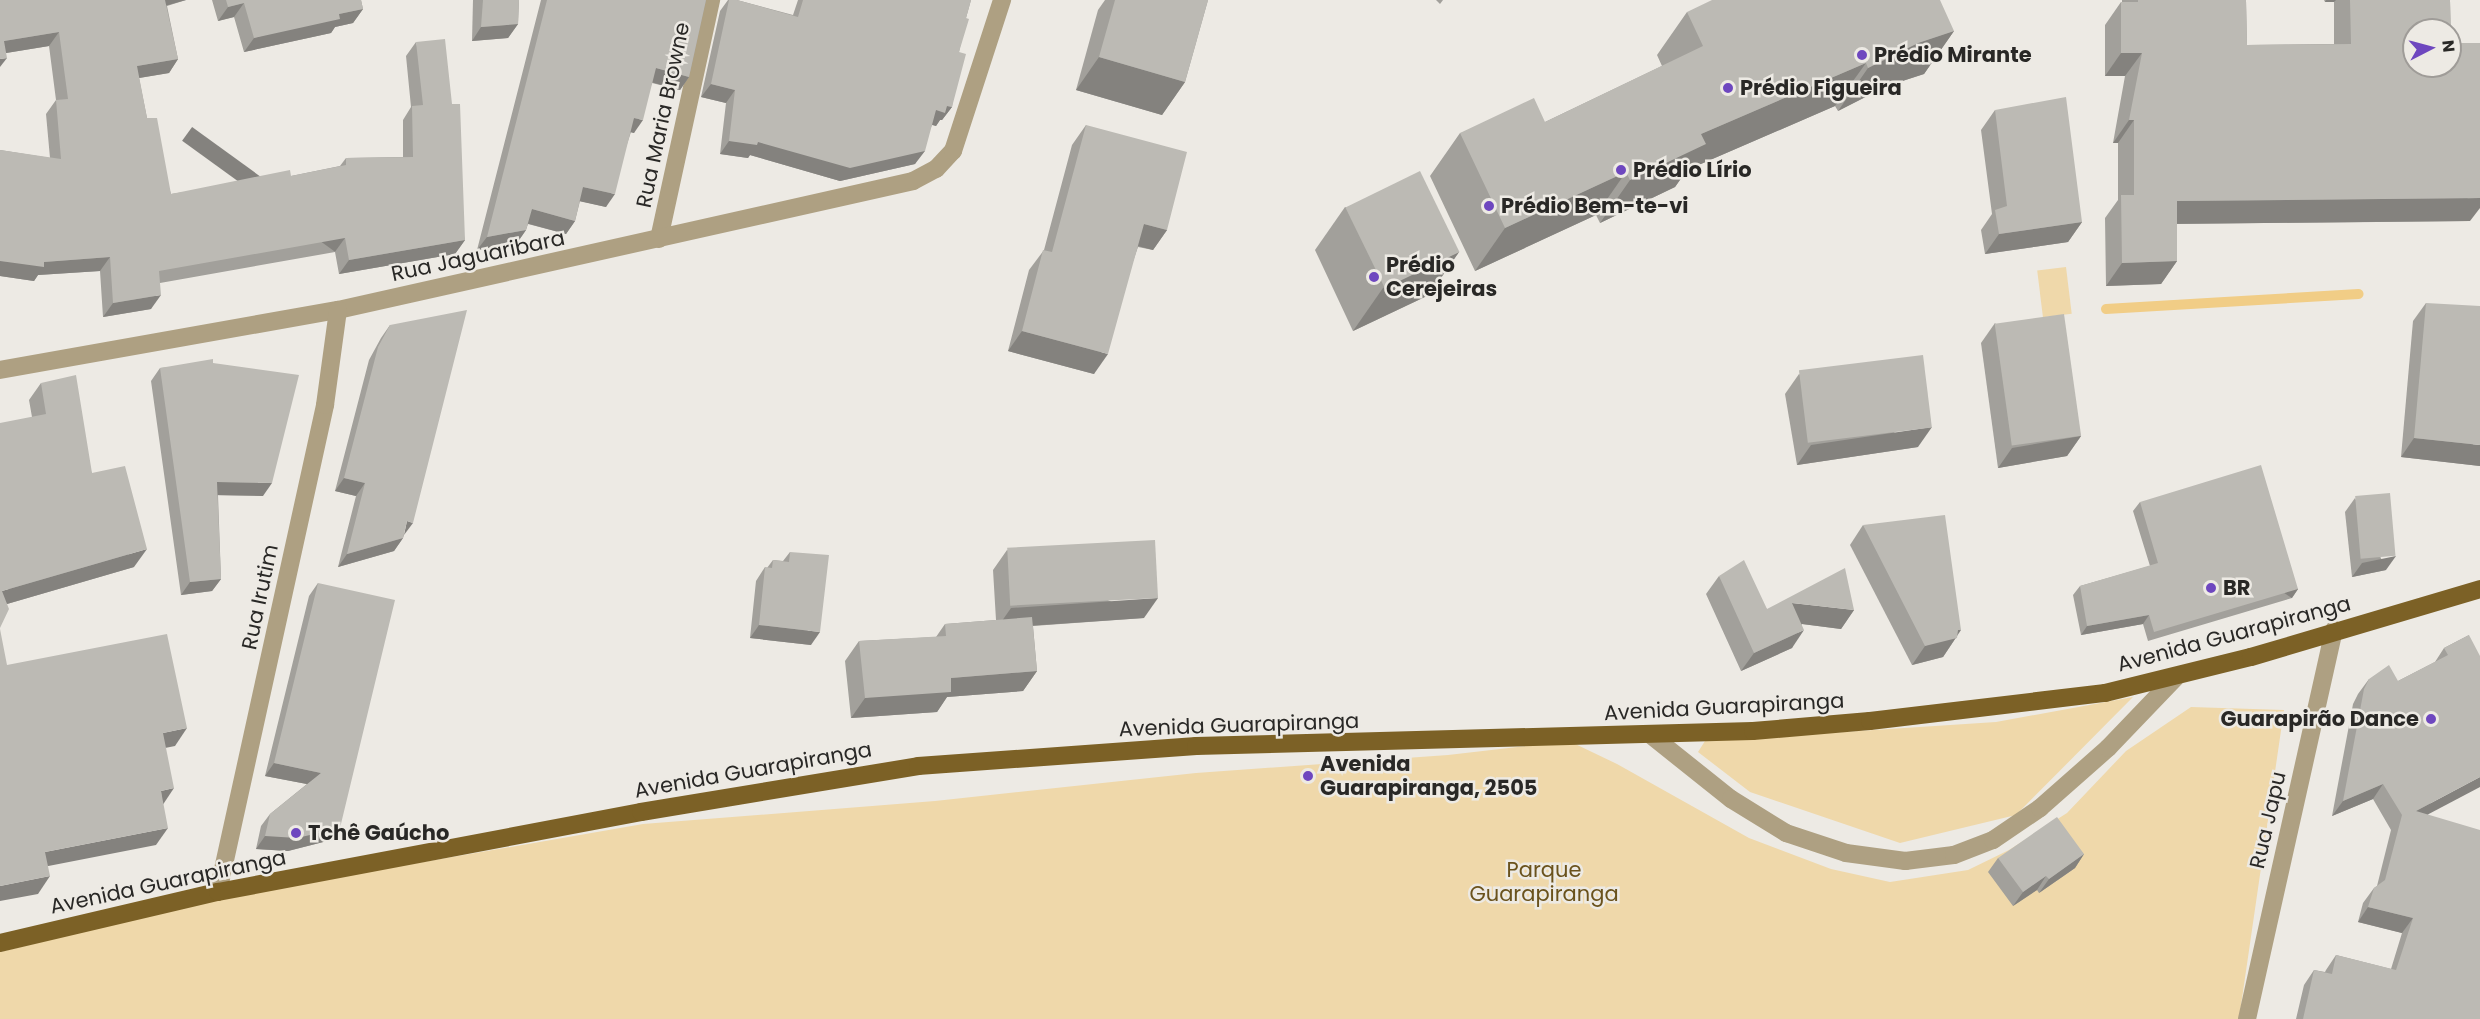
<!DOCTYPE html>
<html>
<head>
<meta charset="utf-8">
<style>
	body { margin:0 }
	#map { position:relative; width:2480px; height:1019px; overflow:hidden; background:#edeae4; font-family:Poppins,sans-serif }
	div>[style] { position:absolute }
	.green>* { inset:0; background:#efd8aa; transform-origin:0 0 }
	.stream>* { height:10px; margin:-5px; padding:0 5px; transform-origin:5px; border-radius:5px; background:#f1cd86 }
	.minor>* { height:18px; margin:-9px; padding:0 9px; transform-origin:9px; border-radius:9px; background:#aea082 }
	.major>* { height:18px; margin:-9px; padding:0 9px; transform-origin:9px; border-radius:9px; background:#7c6126 }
	.wall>* { inset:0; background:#a2a09b }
	.shaded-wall>* { inset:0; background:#84827e; transform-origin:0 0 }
	.building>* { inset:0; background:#bcbab4; transform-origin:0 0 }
	.dots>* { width:16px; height:16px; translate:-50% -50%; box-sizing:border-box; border:3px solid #edeae4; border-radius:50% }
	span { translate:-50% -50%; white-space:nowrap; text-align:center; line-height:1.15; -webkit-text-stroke:5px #edeae4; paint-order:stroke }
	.poi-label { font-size:21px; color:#292826; font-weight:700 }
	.left { translate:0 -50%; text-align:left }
	.right { translate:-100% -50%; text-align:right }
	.street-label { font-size:21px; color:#292826 }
	.park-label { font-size:21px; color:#6a521c }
	.north { position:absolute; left:2402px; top:18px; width:60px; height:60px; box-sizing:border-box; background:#edeae4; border:2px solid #9f9c98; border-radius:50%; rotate:84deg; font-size:16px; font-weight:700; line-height:24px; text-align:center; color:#292826 }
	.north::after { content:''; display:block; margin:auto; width:21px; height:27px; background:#6e47bf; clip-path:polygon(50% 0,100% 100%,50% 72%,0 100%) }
</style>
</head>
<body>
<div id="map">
	<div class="green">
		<div style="left:2066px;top:267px;width:47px;height:29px;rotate:83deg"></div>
		<div style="clip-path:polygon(2133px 697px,2016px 815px,1900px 843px,1750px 792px,1698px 752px,1705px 741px,1996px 722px)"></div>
		<div style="clip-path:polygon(2191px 707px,2284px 710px,2239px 1019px,0 1019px,0 952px,233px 895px,643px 824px,935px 801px,1196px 773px,1448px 755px,1569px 741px,1617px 764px,1749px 838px,1831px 869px,1890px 882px,1968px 870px,2009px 850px,2067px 813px,2126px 751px)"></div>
	</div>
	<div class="stream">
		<div style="left:2106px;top:309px;width:253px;rotate:-3.4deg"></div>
	</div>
	<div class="minor">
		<div style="left:659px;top:239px;width:245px;rotate:-77.7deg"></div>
		<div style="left:0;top:370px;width:343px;rotate:-10.1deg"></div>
		<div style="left:338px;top:310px;width:589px;rotate:-12.64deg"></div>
		<div style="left:913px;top:181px;width:26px;rotate:-28deg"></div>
		<div style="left:936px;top:169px;width:25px;rotate:-47deg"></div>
		<div style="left:953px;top:151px;width:159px;rotate:-72deg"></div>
		<div style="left:1652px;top:736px;width:101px;rotate:38.6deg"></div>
		<div style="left:1731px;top:799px;width:65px;rotate:31.7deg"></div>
		<div style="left:1786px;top:833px;width:63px;rotate:18.4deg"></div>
		<div style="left:1846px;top:853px;width:60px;rotate:7.7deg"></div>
		<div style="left:1905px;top:861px;width:49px;rotate:-7deg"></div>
		<div style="left:1954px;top:855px;width:42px;rotate:-21deg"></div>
		<div style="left:1993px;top:840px;width:57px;rotate:-34.2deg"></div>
		<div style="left:2040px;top:808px;width:91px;rotate:-41.4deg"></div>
		<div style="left:2108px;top:748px;width:98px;rotate:-46.2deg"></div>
		<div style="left:218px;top:892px;width:499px;rotate:-77.6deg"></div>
		<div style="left:325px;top:405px;width:96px;rotate:-82.2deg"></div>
		<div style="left:2247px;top:1019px;width:399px;rotate:-77.4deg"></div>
	</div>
	<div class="major">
		<div style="left:0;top:943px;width:224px;rotate:-13.2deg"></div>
		<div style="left:218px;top:892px;width:430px;rotate:-10.7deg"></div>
		<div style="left:641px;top:812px;width:281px;rotate:-9.4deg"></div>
		<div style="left:918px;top:766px;width:279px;rotate:-4.1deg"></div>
		<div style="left:1196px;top:746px;width:557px;rotate:-1.54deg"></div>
		<div style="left:1753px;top:731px;width:117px;rotate:-4.9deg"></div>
		<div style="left:1870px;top:721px;width:237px;rotate:-6.8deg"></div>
		<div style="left:2105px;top:693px;width:150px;rotate:-13.9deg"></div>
		<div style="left:2251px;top:657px;width:239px;rotate:-16.5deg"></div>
	</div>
	<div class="wall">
		<div style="clip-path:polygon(0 0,186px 0,167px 6px,178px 59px,169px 73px,139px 78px,147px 118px,171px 194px,291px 176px,340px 166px,346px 158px,403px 157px,403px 120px,411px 107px,406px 56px,416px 42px,465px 240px,455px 254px,339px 274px,335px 252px,160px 283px,151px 309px,103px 317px,100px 271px,38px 275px,34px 281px,0 276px,0 150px,50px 158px,46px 114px,56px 100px,49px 46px,6px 53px)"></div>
		<div style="clip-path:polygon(212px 0,361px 0,363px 9px,353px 23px,335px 27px,331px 33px,244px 52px,234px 17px,218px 21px)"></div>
		<div style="clip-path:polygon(473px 0,519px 0,518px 24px,508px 38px,472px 41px)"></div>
		<div style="clip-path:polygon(541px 0,706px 0,689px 77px,680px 90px,652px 83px,634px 133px,631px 132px,606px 207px,580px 201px,575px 221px,566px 234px,528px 224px,526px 230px,517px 243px,477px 250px)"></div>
		<div style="clip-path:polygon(728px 0,737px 0,793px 15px,798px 0,971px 0,966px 18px,959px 52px,952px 107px,942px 120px,940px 120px,936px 126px,932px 125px,915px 164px,840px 181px,750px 155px,748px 158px,720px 154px,726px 103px,701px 97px,720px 11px)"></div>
		<div style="clip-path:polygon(1105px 0,1208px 0,1185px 82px,1162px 115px,1076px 90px,1098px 10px)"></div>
		<div style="clip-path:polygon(1436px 0,1443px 0,1440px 4px)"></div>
		<div style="clip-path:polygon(2122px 0,2246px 0,2247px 45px,2334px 44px,2334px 2px,2325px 2px,2324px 0,2450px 0,2451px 43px,2470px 221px,2177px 224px,2177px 261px,2161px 284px,2106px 286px,2105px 218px,2118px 200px,2118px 143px,2113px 143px,2125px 76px,2105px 76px,2105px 25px,2121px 2px,2122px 2px)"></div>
		<div style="clip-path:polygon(1687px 12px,1954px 31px,1924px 74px,1887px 86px,1838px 111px,1835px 106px,1687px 170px,1675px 187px,1600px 223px,1596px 215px,1475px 271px,1430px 176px,1460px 133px,1545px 122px,1662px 66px,1657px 55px)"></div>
		<div style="clip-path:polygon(1995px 110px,2082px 222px,2068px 242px,1985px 254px,1981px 230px,1992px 214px,1981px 130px)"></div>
		<div style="clip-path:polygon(1086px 125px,1167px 230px,1153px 250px,1138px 247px,1094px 374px,1008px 351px,1029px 270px,1044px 250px,1072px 145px)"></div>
		<div style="clip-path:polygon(1345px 207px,1459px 252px,1429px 295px,1353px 331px,1315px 250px)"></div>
		<div style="clip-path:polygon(2426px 303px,2480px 466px,2401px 457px,2413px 321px)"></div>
		<div style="clip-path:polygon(1995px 323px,2081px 436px,2067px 456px,1998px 468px,1981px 343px)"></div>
		<div style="clip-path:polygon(390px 325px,404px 535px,403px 538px,394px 551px,338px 567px,356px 496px,335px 491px,369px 360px,381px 338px)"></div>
		<div style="clip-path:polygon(213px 363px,263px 496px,218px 495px,221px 579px,212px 591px,181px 595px,151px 381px,160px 368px)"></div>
		<div style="clip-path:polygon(1799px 374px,1918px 447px,1797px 465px,1785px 394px)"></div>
		<div style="clip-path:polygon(41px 383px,92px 473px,134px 567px,7px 604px,32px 417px,29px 400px)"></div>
		<div style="clip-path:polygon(2355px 498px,2386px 570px,2352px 577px,2345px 512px)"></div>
		<div style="clip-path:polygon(2140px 502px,2298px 589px,2292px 598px,2148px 641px,2143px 624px,2081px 635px,2073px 595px,2080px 586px,2150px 566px,2133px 511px)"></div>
		<div style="clip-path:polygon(1863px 525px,1957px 636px,1943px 657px,1912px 665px,1850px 545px)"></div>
		<div style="clip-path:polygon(1007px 550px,1144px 618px,1033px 626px,1037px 671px,1023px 691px,947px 697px,937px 712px,851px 718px,845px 661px,859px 641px,936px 637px,945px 624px,996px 620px,993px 570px)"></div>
		<div style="clip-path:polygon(790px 552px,811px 645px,750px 638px,756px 581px,765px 567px,767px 568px,773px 560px,783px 561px)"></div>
		<div style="clip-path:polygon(1719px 576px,1767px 609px,1854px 610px,1841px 629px,1802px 624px,1792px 648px,1741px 671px,1706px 594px)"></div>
		<div style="clip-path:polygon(318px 583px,331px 840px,288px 851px,256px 849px,261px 826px,270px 814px,307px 784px,265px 776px,309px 596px)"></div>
		<div style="clip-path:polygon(2469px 635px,2428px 814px,2480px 1019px,2296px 1019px,2304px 985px,2314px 970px,2325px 972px,2326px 970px,2336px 955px,2391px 969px,2402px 933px,2358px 922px,2363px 903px,2374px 888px,2377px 886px,2391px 830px,2373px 799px,2332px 816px,2353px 704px,2358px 694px,2369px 679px,2398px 681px,2435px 662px,2444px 648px)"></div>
		<div style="clip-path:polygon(2084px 854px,2075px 868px,2039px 893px,2037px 890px,2013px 906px,1988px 872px,1998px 858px)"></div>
	</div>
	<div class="shaded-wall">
		<div style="clip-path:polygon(161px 0,186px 0,154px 9px)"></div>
		<div style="clip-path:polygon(2326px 0,2336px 0,2334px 2px,2325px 2px)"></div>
		<div style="clip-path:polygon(244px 3px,234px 17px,218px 21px,228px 7px)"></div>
		<div style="clip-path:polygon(363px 9px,353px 23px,335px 27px,331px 33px,244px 52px,254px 38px,339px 14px)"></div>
		<div style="clip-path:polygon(518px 24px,508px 38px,472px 41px,481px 27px)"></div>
		<div style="clip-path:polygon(1954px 31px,1924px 74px,1887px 86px,1838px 111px,1868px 68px,1918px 43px)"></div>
		<div style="clip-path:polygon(59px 32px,49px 46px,0 54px,4px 41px)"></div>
		<div style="clip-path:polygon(2121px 53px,2142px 53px,2125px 76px,2105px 76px)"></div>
		<div style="clip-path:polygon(1099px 57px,1185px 82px,1162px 115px,1076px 90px)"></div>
		<div style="clip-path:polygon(7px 58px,0 67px,0 59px)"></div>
		<div style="clip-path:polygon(178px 59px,169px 73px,127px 80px,137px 66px)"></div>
		<div style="clip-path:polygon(1866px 63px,1835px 106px,1687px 170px,1675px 187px,1600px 223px,1630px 180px,1701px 134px)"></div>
		<div style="clip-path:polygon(656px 68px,689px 77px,680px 90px,647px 81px)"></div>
		<div style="clip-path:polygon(711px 84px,735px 90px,726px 103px,701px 97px)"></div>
		<div style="clip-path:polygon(947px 106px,952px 107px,942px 120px,940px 120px,936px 126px,927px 123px,936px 110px)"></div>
		<div style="clip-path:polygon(634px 118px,643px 120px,634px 133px,625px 131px)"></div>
		<div style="clip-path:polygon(2129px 120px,2134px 120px,2118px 143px,2113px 143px)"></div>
		<div style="clip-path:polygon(729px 141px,758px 142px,925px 151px,915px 164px,840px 181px,750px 155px,748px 158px,720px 154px)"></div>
		<div style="clip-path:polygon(1626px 172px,1596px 215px,1475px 271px,1505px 228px)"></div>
		<div style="clip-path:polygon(583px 187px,615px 194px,606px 207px,574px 200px)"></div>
		<div style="clip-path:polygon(2480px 198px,2480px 208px,2470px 221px,2161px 224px,2177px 201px)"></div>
		<div style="clip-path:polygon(532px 209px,575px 221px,566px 234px,522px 222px)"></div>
		<div style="clip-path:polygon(2082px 222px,2068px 242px,1985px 254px,1999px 234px)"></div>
		<div style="clip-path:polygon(1144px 224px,1167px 230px,1153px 250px,1130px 244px)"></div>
		<div style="clip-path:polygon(526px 230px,517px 243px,477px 250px,487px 237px)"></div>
		<div style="left:345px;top:238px;width:17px;height:189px;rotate:126deg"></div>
		<div style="clip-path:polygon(465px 240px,455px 254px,339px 274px,349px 260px)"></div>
		<div style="clip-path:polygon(1459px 252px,1429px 295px,1353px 331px,1383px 288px)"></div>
		<div style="clip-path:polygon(110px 257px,100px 271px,38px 275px,34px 281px,0 276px,0 261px,44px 262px)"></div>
		<div style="clip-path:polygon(2177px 261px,2161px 284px,2106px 286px,2122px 263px)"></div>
		<div style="clip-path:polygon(161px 295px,151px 309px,103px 317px,113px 303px)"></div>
		<div style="clip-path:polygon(1022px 331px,1108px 354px,1094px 374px,1008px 351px)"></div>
		<div style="clip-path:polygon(1932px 427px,1918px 447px,1797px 465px,1811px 445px)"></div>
		<div style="clip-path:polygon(2081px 436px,2067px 456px,1998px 468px,2012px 448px)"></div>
		<div style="clip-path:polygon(2414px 438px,2480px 445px,2480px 466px,2401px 457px)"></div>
		<div style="clip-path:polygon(344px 478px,365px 483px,356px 496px,335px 491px)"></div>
		<div style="clip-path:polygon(217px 482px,272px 483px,263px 496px,208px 495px)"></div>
		<div style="clip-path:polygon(407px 521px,413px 523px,404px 535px)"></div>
		<div style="clip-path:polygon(403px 538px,394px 551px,338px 567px,347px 554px)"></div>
		<div style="clip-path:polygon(147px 549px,134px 567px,0 606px,2px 591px)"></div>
		<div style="clip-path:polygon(2396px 556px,2386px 570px,2352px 577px,2362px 563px)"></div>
		<div style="clip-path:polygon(221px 579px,212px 591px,181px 595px,190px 582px)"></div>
		<div style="left:2298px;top:589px;width:11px;height:150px;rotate:124deg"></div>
		<div style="clip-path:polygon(1158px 598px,1144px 618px,997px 628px,1011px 608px)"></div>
		<div style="clip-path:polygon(1792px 603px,1854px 610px,1841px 629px,1779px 621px)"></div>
		<div style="clip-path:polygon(2149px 615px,2143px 624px,2081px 635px,2087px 626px)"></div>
		<div style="clip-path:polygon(759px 625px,820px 632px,811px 645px,750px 638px)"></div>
		<div style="clip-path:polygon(1804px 630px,1792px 648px,1741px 671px,1754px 653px)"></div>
		<div style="clip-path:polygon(1958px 630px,1961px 630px,1943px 657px,1912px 665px,1925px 646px)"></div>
		<div style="clip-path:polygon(1037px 671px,1023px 691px,947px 697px,937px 712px,851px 718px,865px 698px,951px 678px)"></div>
		<div style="clip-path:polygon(187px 728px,175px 746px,150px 751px,163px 733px)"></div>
		<div style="clip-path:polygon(274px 763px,321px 773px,312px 785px,265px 776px)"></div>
		<div style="clip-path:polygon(2480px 777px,2480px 787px,2406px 826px,2416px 811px)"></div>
		<div style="clip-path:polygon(2383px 784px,2373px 799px,2332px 816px,2343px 801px)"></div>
		<div style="clip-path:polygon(174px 788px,162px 806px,161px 791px)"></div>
		<div style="clip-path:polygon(168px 828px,156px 845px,33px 869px,45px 852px)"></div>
		<div style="clip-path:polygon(340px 828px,331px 840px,288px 851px,256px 849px,265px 836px)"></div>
		<div style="clip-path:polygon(2084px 854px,2075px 868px,2039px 893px,2049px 879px)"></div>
		<div style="clip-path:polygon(50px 876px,38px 894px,0 901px,0 886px)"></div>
		<div style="clip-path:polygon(2046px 876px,2037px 890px,2013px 906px,2023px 892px)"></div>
		<div style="clip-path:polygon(2368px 907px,2413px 918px,2402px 933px,2358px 922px)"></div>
	</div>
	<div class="building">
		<div style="clip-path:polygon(0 0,165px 0,178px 59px,137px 66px,147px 118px,157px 118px,171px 194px,290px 170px,291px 176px,346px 165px,346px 158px,413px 157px,412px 106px,423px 105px,416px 42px,445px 39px,452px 104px,460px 104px,465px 240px,349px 260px,345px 238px,159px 271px,161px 295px,113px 303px,110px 257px,44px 262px,44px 267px,0 261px,0 150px,61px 159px,56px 100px,68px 99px,59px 32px,4px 41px,7px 58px,0 59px)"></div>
		<div style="clip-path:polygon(226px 0,361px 0,363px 9px,339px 14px,340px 19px,254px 38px,244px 3px,228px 7px)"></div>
		<div style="clip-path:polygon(483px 0,519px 0,518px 24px,481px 27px)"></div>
		<div style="clip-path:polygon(547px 0,706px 0,689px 77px,656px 68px,643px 120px,634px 118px,615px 194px,583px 187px,575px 221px,532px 209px,526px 230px,487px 237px)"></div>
		<div style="clip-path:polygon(729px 0,737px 0,798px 17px,803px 0,971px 0,966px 18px,969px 19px,959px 52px,966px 54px,952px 107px,947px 106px,945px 113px,936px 110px,925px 151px,850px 168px,758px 142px,757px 145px,729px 141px,735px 90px,711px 84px)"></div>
		<div style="clip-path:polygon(1115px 0,1208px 0,1185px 82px,1099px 57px)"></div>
		<div style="clip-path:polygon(1712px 0,1940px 0,1954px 31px,1918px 43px,1868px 68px,1866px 63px,1701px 134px,1706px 144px,1630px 180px,1626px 172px,1505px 228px,1460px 133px,1534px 98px,1545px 122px,1703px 46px,1687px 12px)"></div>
		<div style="clip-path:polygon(evenodd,2138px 0,2246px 0,2247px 45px,2351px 44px,2350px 0,2450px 0,2451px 43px,2480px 43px,2480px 198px,2177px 201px,2177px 261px,2122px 263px,2121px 195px,2134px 195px,2134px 120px,2129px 120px,2142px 53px,2121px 53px,2121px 2px,2138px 2px,2138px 0,2414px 30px,2450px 30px,2450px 66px,2414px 66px,2414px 30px)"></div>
		<div style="clip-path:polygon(2066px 97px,2082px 222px,1999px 234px,1995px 210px,2007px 206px,1995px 110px)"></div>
		<div style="clip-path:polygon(1086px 125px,1187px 152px,1167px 230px,1144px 224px,1108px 354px,1022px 331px,1043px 250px,1052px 252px)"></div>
		<div style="left:1420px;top:171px;width:90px;height:83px;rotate:64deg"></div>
		<div style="clip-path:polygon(2426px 303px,2480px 306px,2480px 445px,2414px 438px)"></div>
		<div style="clip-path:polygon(467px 310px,413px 523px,407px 521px,403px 538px,347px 554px,365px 483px,344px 478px,378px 347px,390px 325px)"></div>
		<div style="left:2064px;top:314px;width:123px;height:70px;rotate:82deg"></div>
		<div style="left:1923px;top:355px;width:73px;height:125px;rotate:83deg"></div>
		<div style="clip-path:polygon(213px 359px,213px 363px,299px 375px,272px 483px,217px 482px,221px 579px,190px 582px,160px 368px)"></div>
		<div style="clip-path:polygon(76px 375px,92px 473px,125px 466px,147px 549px,2px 591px,9px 609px,0 628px,0 423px,46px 414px,41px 383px)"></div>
		<div style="clip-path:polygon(2261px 465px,2298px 589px,2154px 632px,2149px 615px,2087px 626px,2080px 586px,2158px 563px,2140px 502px)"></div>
		<div style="left:2390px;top:493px;width:63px;height:35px;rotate:85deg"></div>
		<div style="clip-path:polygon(1945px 515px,1961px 630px,1958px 630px,1957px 638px,1925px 646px,1863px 525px)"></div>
		<div style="left:1155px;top:540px;width:58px;height:148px;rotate:87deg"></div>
		<div style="clip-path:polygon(790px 552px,829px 555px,820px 632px,759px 625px,765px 567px,772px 568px,773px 560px,789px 562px)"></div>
		<div style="clip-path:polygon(1744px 560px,1767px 609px,1845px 568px,1854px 610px,1792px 603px,1804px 630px,1754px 653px,1719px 576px)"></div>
		<div style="clip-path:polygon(318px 583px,395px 600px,340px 828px,297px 838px,265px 836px,270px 814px,321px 773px,274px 763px)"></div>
		<div style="clip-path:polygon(1032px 617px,1037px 671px,951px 678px,951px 692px,865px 698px,859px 641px,946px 636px,945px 624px)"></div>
		<div style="clip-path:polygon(0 629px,7px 665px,167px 634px,187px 728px,163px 733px,174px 788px,161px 791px,168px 828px,45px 852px,50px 876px,0 886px)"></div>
		<div style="clip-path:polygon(2469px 635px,2480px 656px,2480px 777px,2416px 811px,2480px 830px,2480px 1019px,2303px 1019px,2314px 970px,2332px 974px,2336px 955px,2396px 970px,2413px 918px,2368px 907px,2374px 888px,2385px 880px,2402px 815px,2383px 784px,2343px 801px,2364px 689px,2369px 679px,2389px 665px,2398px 681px,2448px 655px,2444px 648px)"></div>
		<div style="clip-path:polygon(2057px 817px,2084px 854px,2049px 879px,2046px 876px,2023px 892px,1998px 858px)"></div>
	</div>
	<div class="dots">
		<div style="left:1862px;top:55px;background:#6e47bf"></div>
		<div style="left:1728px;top:88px;background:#6e47bf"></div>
		<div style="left:1621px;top:170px;background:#6e47bf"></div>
		<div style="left:1489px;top:206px;background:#6e47bf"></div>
		<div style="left:1374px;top:277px;background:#6e47bf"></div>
		<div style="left:2211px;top:588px;background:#6e47bf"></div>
		<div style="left:2431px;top:719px;background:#6e47bf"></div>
		<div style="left:1308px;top:776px;background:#6e47bf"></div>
		<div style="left:296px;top:833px;background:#6e47bf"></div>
	</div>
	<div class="poi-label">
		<span class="left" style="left:1874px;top:55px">Prédio Mirante</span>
		<span class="left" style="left:1740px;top:88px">Prédio Figueira</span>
		<span class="left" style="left:1633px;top:170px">Prédio Lírio</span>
		<span class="left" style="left:1501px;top:206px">Prédio Bem-te-vi</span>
		<span class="left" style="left:1386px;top:277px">Prédio<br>Cerejeiras</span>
		<span class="left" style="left:2223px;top:588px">BR</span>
		<span class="right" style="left:2419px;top:719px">Guarapirão Dance</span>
		<span class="left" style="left:1320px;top:776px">Avenida<br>Guarapiranga, 2505</span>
		<span class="left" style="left:308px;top:833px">Tchê Gaúcho</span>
	</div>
	<div class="street-label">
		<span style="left:663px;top:115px;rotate:-78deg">Rua Maria Browne</span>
		<span style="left:478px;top:256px;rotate:-12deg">Rua Jaguaribara</span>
		<span style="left:260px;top:597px;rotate:-78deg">Rua Irutim</span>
		<span style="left:2234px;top:634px;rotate:-15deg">Avenida Guarapiranga</span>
		<span style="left:1724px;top:707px;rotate:-3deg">Avenida Guarapiranga</span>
		<span style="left:1239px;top:725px;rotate:-2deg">Avenida Guarapiranga</span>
		<span style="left:753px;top:770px;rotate:-10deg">Avenida Guarapiranga</span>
		<span style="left:2268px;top:820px;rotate:-77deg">Rua Japu</span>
		<span style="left:168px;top:882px;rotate:-12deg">Avenida Guarapiranga</span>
	</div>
	<div class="park-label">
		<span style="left:1544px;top:882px">Parque<br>Guarapiranga</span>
	</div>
	<div class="north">N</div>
</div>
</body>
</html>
